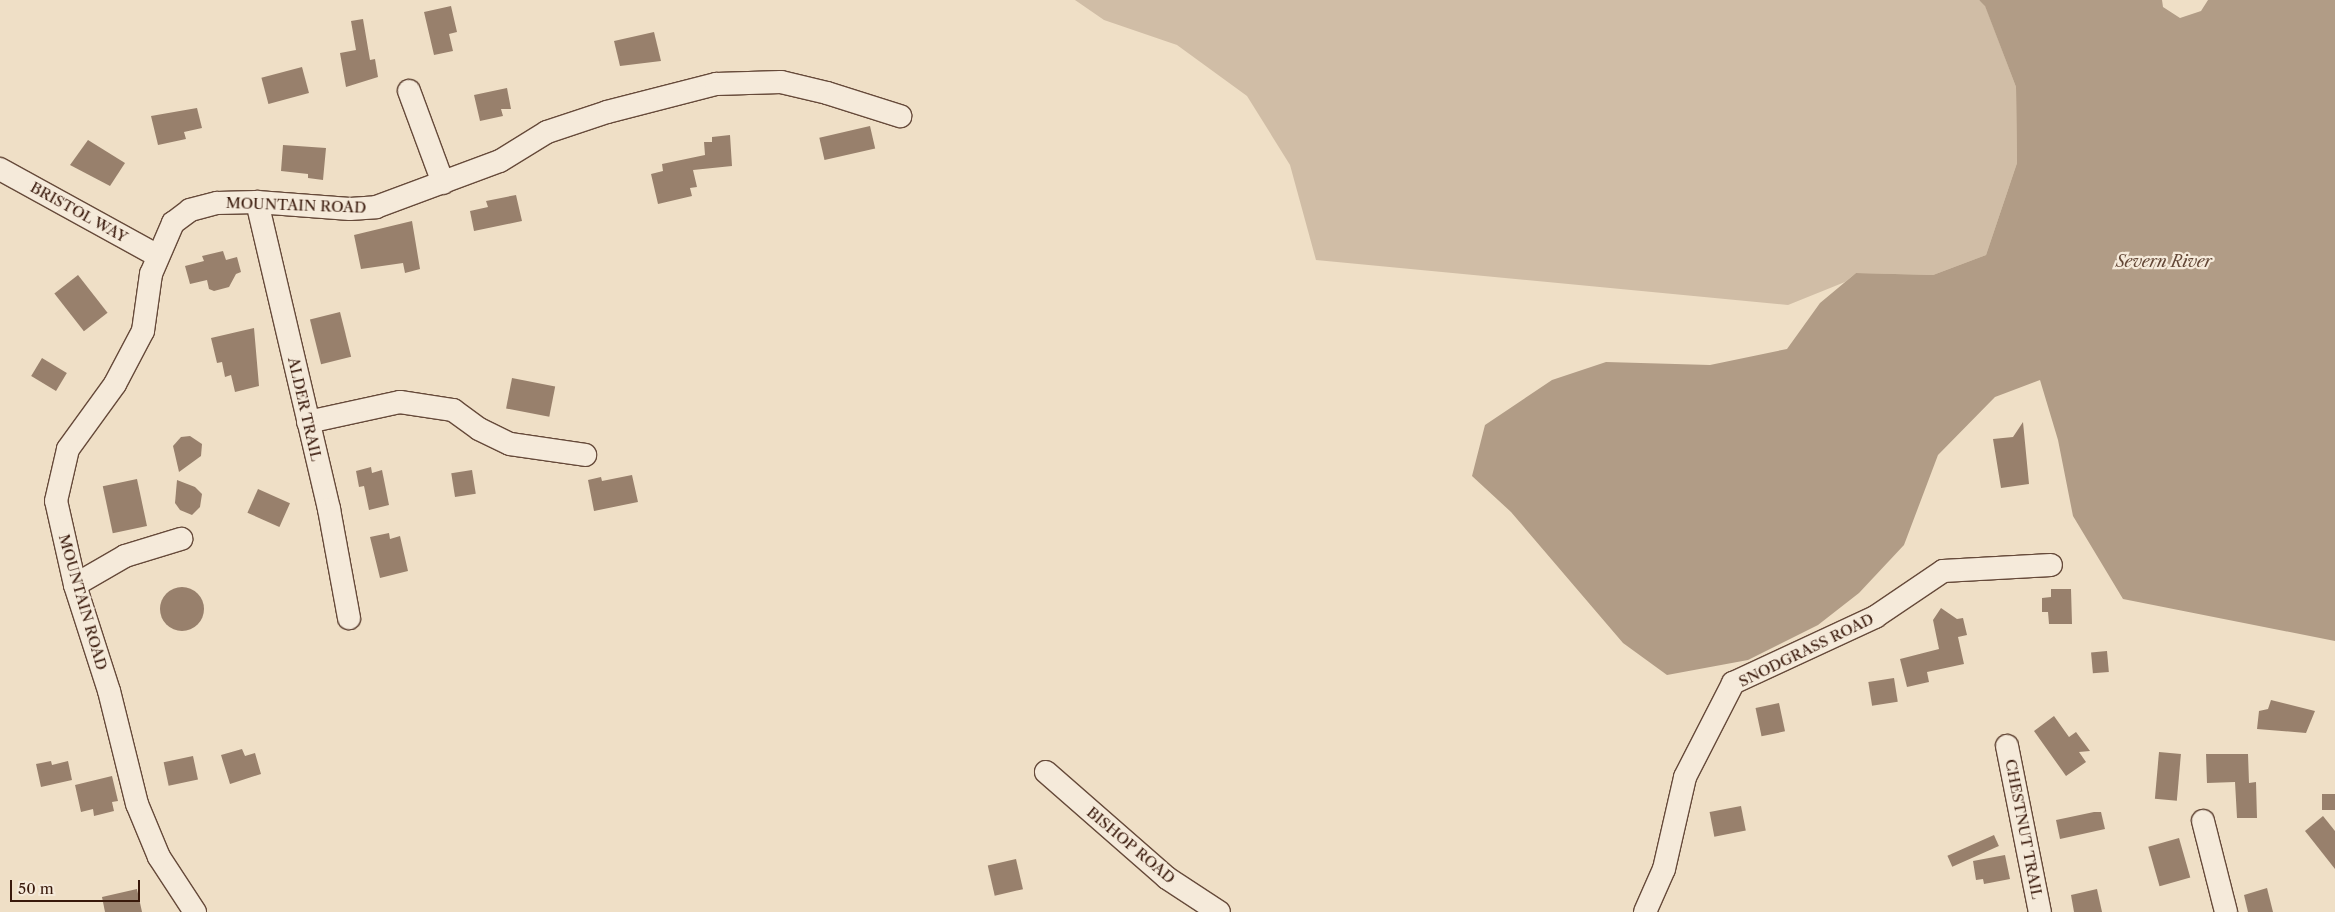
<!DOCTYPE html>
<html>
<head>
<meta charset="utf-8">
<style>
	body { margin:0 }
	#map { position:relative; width:2335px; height:912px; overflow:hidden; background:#efdfc6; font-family:"Libre Caslon Text",serif }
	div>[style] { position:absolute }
	.green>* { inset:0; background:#d0bda6 }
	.water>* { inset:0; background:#b19c86 }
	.building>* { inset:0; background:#98806c; transform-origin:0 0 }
	.round { border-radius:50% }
	.roads { filter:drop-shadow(1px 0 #664a3a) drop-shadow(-1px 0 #664a3a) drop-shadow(0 1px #664a3a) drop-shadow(0 -1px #664a3a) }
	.minor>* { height:22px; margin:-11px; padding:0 11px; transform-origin:11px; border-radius:11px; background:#f5eada }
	span { translate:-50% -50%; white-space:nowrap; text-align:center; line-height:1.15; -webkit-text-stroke:4.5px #f5eada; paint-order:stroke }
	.street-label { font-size:15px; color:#39190b }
	.water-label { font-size:16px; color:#634736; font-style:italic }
	.scale { position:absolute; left:10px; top:880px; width:130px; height:22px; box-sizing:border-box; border:2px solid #39190b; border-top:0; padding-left:6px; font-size:15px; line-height:18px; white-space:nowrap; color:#39190b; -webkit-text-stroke:4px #f5eada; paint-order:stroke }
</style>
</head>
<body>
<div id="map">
	<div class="green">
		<div style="clip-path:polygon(1075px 0,1979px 0,1985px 5px,2016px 87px,2017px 163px,1986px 255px,1933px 275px,1856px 273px,1845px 282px,1788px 305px,1316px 260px,1290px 165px,1247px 96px,1177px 45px,1104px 20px)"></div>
	</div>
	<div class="water">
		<div style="clip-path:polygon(1979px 0,2162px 0,2163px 7px,2180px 18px,2201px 11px,2208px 0,2335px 0,2335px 641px,2123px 599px,2073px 516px,2058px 440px,2040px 380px,1995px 397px,1938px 455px,1904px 545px,1859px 593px,1818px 625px,1748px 660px,1667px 675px,1623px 643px,1511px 512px,1472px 476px,1485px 425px,1552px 380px,1606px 362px,1710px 365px,1787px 349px,1820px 303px,1856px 273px,1933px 275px,1986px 255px,2017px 163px,2016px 87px,1985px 6px)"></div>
	</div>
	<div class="building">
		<div style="clip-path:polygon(451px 6px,457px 32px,449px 34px,453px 51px,434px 55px,424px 12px)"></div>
		<div style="clip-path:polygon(363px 19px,370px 60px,375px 59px,378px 77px,346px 87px,340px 53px,356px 50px,351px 21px)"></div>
		<div style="clip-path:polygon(654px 32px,661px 61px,620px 66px,614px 41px)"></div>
		<div style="left:302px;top:67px;width:27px;height:42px;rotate:75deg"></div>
		<div style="clip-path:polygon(507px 88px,511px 109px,501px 109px,503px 116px,480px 121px,474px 95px)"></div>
		<div style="clip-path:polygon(197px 108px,202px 128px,184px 132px,186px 139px,158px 145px,151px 116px)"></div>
		<div style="left:870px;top:126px;width:23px;height:52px;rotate:77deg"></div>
		<div style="clip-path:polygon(730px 135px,732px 166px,693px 170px,697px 187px,690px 188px,692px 196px,658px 204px,651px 174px,663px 171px,662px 164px,705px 155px,704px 142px,712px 142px,712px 137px)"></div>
		<div style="clip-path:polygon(88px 140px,125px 163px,110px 186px,70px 165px)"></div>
		<div style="clip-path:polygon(283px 145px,326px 148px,323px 180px,308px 178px,308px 174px,281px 171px)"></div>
		<div style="clip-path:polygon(516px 195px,522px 221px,474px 231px,470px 211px,488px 207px,486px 201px)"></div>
		<div style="clip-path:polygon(412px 221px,420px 269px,405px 273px,403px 263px,361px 269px,354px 235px)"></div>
		<div style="clip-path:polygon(223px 251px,226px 260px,237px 257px,241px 272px,236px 274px,229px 287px,214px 291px,209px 289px,207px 280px,190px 284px,185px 266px,204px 261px,202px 256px)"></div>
		<div style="left:78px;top:275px;width:48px;height:30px;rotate:52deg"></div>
		<div style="left:340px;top:312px;width:46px;height:31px;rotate:76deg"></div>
		<div style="clip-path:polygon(254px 328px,259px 386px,235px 392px,231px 375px,225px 377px,222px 362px,217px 363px,211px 338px)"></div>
		<div style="left:42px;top:358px;width:29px;height:21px;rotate:31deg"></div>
		<div style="left:512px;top:378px;width:44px;height:31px;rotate:11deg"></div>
		<div style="clip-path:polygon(2023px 422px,2029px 484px,2001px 488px,1993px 439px,2013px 437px)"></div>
		<div style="clip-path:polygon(190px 436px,202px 444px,201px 456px,179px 472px,173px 446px,181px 437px)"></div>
		<div style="clip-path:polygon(371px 467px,372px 473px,382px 470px,389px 505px,369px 510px,364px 486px,359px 487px,356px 471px)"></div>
		<div style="left:472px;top:470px;width:24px;height:21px;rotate:81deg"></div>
		<div style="clip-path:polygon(632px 475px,638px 502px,594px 511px,588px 480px,601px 477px,602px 481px)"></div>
		<div style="left:137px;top:479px;width:48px;height:35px;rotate:78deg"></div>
		<div style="clip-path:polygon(177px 480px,195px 487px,202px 494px,200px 507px,192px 515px,180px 510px,175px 503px)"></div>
		<div style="left:258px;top:489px;width:35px;height:26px;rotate:24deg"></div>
		<div style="clip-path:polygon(389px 533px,390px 539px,400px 536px,408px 571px,380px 578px,370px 537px)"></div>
		<div class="round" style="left:160px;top:587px;width:44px;height:44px"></div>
		<div style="clip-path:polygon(2051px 589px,2071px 589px,2072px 624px,2049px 624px,2048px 612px,2042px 612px,2042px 598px,2051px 597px)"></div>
		<div style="clip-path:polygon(1941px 608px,1957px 619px,1963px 618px,1967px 635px,1958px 637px,1964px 664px,1927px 672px,1929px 682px,1907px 687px,1900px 659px,1939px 649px,1933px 620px)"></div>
		<div style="left:2107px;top:651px;width:21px;height:16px;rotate:85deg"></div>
		<div style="left:1894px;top:678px;width:24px;height:26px;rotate:81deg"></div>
		<div style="clip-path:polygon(2271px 700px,2315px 711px,2306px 733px,2257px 729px,2259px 711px,2268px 709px)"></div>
		<div style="left:1779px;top:703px;width:29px;height:24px;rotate:78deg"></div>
		<div style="clip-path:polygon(2054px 716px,2069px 737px,2076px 732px,2090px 751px,2079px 752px,2086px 762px,2066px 776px,2034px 731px)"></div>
		<div style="clip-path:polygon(242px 749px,245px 756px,255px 753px,261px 774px,230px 784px,221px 755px)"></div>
		<div style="left:2159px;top:752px;width:22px;height:47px;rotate:5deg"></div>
		<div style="clip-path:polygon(2206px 754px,2248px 754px,2249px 783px,2256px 782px,2257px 818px,2237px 818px,2235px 782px,2207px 783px)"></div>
		<div style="left:193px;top:756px;width:24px;height:30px;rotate:78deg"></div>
		<div style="clip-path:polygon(51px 761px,52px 765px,68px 761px,72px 780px,41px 787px,36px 764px)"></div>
		<div style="clip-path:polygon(112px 776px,118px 801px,112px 802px,114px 811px,94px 816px,93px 809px,81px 812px,75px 785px)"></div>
		<div style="left:2335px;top:794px;width:16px;height:13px;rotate:90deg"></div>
		<div style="left:1741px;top:806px;width:25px;height:32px;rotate:79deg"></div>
		<div style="clip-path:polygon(2094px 812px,2101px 812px,2105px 829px,2060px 839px,2056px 820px)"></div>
		<div style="clip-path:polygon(2323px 816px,2335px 831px,2335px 869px,2305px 831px)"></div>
		<div style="left:1994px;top:835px;width:12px;height:51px;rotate:66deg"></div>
		<div style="left:2179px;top:838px;width:41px;height:32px;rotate:74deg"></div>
		<div style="clip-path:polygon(2005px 855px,2010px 879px,1984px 884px,1983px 879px,1976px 880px,1973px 861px)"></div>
		<div style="left:1016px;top:859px;width:31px;height:29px;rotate:77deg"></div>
		<div style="clip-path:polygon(2267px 888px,2273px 912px,2248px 912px,2244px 895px)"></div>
		<div style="clip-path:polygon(137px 889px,142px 912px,105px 912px,102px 897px)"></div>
		<div style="clip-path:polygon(2097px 889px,2102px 912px,2074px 912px,2071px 895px)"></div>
	</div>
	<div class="roads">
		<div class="minor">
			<div style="left:409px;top:91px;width:98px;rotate:69.7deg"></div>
			<div style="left:0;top:169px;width:180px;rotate:28.8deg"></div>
			<div style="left:257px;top:202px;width:315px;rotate:76.8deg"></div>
			<div style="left:329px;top:509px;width:111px;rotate:79.6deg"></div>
			<div style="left:308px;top:422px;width:94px;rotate:-12.3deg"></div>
			<div style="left:400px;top:402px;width:54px;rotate:8.6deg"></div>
			<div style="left:453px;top:410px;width:32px;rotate:36deg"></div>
			<div style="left:479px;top:429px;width:34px;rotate:26deg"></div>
			<div style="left:510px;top:444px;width:76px;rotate:8.3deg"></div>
			<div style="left:75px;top:585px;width:58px;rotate:-30.1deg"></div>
			<div style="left:125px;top:556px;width:59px;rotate:-16.9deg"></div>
			<div style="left:2007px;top:746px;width:169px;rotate:78.8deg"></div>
			<div style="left:1046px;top:772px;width:161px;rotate:41.2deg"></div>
			<div style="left:1167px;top:878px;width:62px;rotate:33.2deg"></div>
			<div style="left:2203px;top:821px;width:94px;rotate:75.8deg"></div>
			<div style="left:195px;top:912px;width:66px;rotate:-123.2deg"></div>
			<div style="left:159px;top:857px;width:57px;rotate:-112.5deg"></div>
			<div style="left:137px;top:804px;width:116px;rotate:-103.9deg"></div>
			<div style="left:109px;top:691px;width:111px;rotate:-107.8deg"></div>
			<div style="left:75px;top:585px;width:86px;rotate:-102.7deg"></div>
			<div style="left:56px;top:501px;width:53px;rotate:-77deg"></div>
			<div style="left:68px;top:449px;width:80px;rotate:-54.1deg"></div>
			<div style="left:115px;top:384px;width:60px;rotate:-62.2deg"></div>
			<div style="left:143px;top:331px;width:58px;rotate:-82deg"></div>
			<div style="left:151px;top:274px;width:56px;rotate:-66.7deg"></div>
			<div style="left:173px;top:223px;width:21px;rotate:-37deg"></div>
			<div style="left:190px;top:210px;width:28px;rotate:-15deg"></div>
			<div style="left:217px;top:203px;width:40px;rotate:-1.4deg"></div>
			<div style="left:257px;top:202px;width:93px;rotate:4.3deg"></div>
			<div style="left:350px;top:209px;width:26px;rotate:-4deg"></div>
			<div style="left:376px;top:207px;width:132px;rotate:-20.4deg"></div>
			<div style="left:500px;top:161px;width:55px;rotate:-31.7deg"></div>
			<div style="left:547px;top:132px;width:63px;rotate:-18.4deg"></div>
			<div style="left:607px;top:112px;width:113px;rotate:-14.4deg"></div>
			<div style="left:716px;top:84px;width:65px;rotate:-1.8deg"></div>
			<div style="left:781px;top:82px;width:47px;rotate:13.4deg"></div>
			<div style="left:827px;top:93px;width:77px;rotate:17.5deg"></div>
			<div style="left:1645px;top:912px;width:47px;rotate:-66.2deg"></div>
			<div style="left:1664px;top:869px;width:94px;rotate:-77.1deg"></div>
			<div style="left:1685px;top:777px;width:106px;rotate:-62.9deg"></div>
			<div style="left:1733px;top:683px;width:157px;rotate:-24.9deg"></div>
			<div style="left:1875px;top:617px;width:82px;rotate:-34.1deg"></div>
			<div style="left:1943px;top:571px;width:108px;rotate:-3.2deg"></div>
		</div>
	</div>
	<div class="street-label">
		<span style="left:296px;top:205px;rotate:2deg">MOUNTAIN ROAD</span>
		<span style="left:79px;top:212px;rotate:29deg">BRISTOL WAY</span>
		<span style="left:305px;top:409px;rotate:77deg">ALDER TRAIL</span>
		<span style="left:83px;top:602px;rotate:74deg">MOUNTAIN ROAD</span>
		<span style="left:1806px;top:650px;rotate:-26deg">SNODGRASS ROAD</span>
		<span style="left:2024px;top:829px;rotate:79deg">CHESTNUT TRAIL</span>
		<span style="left:1131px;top:845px;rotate:40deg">BISHOP ROAD</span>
	</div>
	<div class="water-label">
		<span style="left:2164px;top:261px">Severn River</span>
	</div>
	<div class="scale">50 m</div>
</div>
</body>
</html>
